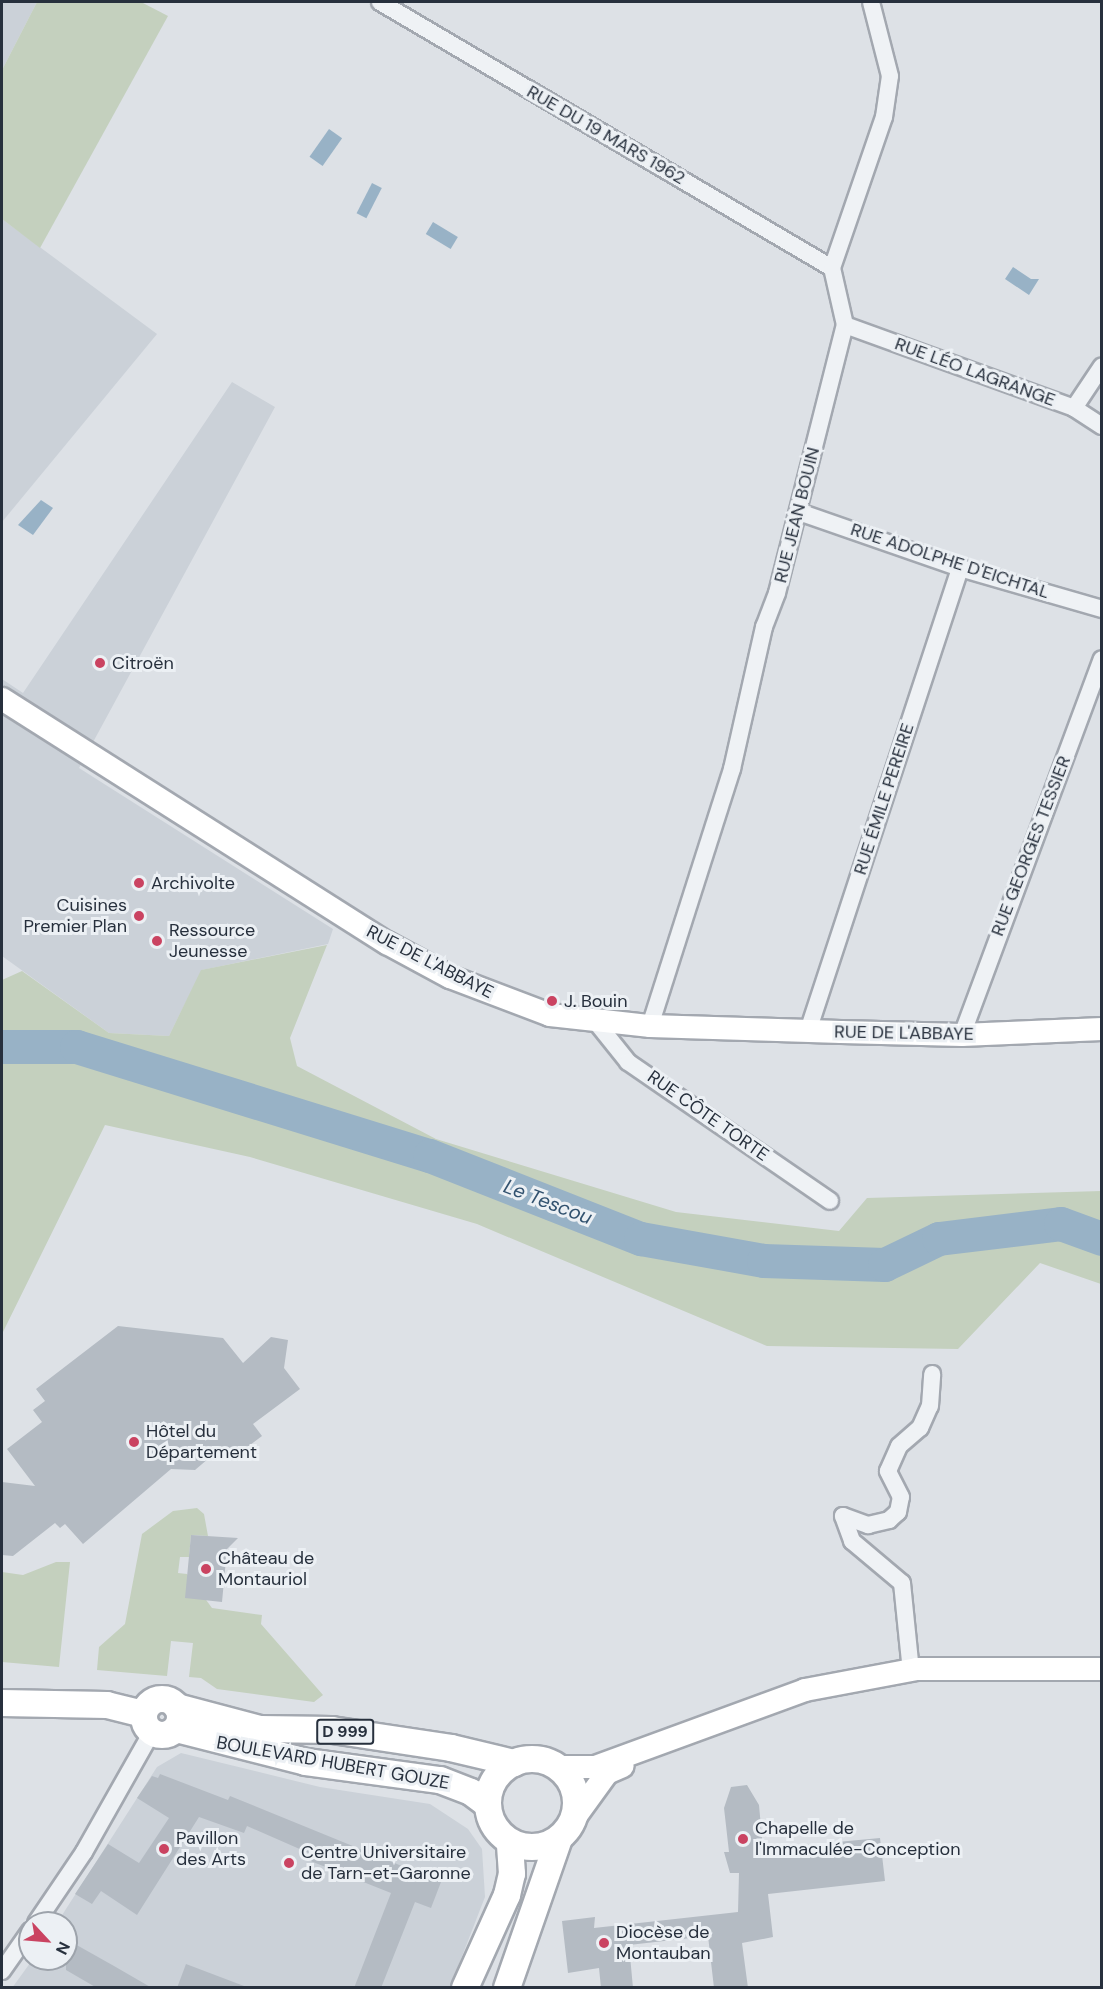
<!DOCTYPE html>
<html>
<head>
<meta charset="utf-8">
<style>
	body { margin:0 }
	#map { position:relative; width:1103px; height:1989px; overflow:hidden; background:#dde1e6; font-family:"DM Sans",sans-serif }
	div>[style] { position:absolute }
	.built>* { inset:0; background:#cbd1d8 }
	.green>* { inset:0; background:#c4d0be }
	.water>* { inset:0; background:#98b2c6; transform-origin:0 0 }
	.river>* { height:34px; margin:-17px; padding:0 17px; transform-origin:17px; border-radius:17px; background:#98b2c6 }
	.building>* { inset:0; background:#b4bbc3 }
	.roads { filter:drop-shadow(2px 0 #a3a8b0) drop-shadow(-2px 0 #a3a8b0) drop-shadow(0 2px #a3a8b0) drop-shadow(0 -2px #a3a8b0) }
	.minor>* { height:16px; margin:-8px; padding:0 8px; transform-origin:8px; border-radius:8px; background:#eff2f5 }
	.secondary>* { height:22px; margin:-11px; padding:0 11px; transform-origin:11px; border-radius:11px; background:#fff }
	.primary>* { height:26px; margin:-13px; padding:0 13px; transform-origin:13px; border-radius:13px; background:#fff }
	.primary>.ring { margin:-13px; padding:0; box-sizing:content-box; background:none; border:26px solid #fff; border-radius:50% }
	.dots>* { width:16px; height:16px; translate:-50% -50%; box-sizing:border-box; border:3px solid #ecf0f4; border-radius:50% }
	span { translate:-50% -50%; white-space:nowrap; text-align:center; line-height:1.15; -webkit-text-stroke:6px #ecf0f4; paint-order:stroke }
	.shield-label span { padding:2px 4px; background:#ecf0f4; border:2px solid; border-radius:4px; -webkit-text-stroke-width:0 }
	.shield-label { font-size:16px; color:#27303d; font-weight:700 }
	.street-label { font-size:18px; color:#27303d }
	.poi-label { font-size:18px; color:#27303d }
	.left { translate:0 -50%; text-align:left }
	.right { translate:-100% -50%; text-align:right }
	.water-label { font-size:20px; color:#32526f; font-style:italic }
	.frame { position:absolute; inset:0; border:3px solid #27303d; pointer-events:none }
	.north { position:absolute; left:18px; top:1911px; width:60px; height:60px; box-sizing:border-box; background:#ecf0f4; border:2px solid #9da3ab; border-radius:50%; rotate:116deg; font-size:16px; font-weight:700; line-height:24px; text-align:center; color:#27303d }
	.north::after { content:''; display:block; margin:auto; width:21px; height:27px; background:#ca4361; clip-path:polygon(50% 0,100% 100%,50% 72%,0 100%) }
</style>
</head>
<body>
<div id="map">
	<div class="built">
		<div style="clip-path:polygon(2px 2px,37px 2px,2px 70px)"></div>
		<div style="clip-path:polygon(2px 219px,157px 334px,2px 522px)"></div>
		<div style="clip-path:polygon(232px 382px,275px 407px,79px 768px,333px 929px,328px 944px,202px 970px,169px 1036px,109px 1033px,2px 956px,2px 679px,23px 693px)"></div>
		<div style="clip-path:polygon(181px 1753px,320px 1787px,430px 1804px,468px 1829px,482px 1849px,485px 1897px,450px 1987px,12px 1988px,33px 1959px,66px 1959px,66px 1923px,57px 1923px,157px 1767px)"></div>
	</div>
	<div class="green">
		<div style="clip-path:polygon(37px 2px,141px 2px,168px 16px,40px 248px,2px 219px,2px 70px)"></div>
		<div style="clip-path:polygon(327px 945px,290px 1038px,297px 1066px,436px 1139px,676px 1212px,839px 1231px,867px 1198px,1101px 1191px,1101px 1284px,1040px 1263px,958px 1349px,767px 1346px,477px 1224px,250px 1157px,105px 1125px,2px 1334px,2px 980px,22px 971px,109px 1033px,169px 1036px,201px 970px)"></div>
		<div style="clip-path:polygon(197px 1508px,204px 1514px,208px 1536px,191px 1535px,189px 1557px,180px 1557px,178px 1573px,187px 1574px,212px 1608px,262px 1615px,261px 1624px,323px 1695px,314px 1702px,217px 1689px,201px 1678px,189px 1677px,193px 1643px,171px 1641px,167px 1676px,97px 1670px,99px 1647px,125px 1624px,142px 1534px,173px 1511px)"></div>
		<div style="clip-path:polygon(56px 1562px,70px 1562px,59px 1667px,2px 1662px,2px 1572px,23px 1575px)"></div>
	</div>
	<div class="water">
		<div style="left:329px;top:129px;width:16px;height:34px;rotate:35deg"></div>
		<div style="left:372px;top:183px;width:11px;height:34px;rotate:27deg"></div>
		<div style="left:433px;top:222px;width:29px;height:14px;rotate:31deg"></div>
		<div style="clip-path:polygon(1013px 267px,1031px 279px,1039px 279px,1029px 295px,1005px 279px)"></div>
		<div style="clip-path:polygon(41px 500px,53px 508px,33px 535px,18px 525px)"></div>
	</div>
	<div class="river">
		<div style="left:2px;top:1047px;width:75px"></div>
		<div style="left:77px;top:1047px;width:369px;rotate:17.2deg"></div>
		<div style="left:430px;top:1156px;width:227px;rotate:21.5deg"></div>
		<div style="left:641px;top:1239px;width:125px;rotate:10.1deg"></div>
		<div style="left:764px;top:1261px;width:121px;rotate:1.9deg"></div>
		<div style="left:885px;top:1265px;width:60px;rotate:-25.7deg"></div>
		<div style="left:939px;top:1239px;width:123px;rotate:-7deg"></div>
		<div style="left:1061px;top:1224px;width:44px;rotate:20.1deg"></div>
	</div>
	<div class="building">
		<div style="clip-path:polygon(118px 1326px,223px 1338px,243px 1363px,271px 1337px,288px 1340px,284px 1368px,300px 1389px,253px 1424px,262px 1436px,238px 1454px,215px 1453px,195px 1470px,171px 1469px,83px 1544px,65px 1524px,60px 1528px,55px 1523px,13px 1556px,2px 1555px,2px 1482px,35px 1486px,7px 1449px,42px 1422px,33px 1410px,45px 1401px,36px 1389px)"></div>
		<div style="clip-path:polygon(191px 1535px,238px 1538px,227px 1549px,222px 1602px,185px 1598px)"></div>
		<div style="clip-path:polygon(160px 1774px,228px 1800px,230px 1796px,441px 1882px,431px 1908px,415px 1902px,381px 1988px,354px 1988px,391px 1893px,308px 1860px,311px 1854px,247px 1826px,244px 1833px,199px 1817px,137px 1915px,101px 1891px,92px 1904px,75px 1894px,108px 1844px,139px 1863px,169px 1818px,137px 1798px,152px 1776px,158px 1778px)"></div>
		<div style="clip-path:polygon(747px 1785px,759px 1805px,763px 1849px,880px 1838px,885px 1881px,768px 1894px,773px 1937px,742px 1943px,748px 1988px,714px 1988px,708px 1936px,629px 1945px,633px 1988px,601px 1988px,599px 1968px,568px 1973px,562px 1921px,595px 1917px,594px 1928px,738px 1912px,739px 1873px,730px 1873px,724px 1852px,729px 1852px,724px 1808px,731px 1787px)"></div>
		<div style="clip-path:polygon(66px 1939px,114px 1966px,152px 1988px,97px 1988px,66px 1970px)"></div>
		<div style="clip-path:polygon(186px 1964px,244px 1986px,244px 1988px,177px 1988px)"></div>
	</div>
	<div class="roads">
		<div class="minor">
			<div style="left:380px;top:2px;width:524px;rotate:30.48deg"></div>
			<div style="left:845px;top:325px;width:244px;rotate:19.9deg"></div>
			<div style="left:1074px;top:408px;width:33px;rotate:33deg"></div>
			<div style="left:1074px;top:408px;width:50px;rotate:-56.3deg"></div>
			<div style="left:799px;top:512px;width:170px;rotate:19.2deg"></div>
			<div style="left:960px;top:568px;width:148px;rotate:16.1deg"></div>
			<div style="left:596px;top:1022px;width:51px;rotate:51.3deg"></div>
			<div style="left:628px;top:1062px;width:245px;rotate:34.5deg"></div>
			<div style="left:650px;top:1026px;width:270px;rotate:-72.3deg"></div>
			<div style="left:732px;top:769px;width:146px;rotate:-77.3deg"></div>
			<div style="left:764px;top:627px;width:36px;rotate:-69deg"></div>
			<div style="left:777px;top:593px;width:276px;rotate:-75.8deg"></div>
			<div style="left:845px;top:325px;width:58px;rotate:-102.8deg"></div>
			<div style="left:832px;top:268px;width:160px;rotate:-71deg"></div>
			<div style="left:884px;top:117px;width:41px;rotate:-81.7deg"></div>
			<div style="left:890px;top:76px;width:76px;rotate:-104.4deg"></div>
			<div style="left:808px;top:1031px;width:487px;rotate:-71.8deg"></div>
			<div style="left:962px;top:1035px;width:401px;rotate:-69.6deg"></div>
			<div style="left:843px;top:1516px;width:27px;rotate:20deg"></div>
			<div style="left:868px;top:1525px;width:22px;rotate:-13deg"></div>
			<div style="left:889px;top:1520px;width:12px;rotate:-42deg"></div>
			<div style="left:898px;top:1512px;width:15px;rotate:-79deg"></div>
			<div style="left:901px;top:1497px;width:29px;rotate:-117deg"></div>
			<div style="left:888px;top:1471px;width:27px;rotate:-66deg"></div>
			<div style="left:899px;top:1446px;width:28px;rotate:-41deg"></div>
			<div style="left:920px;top:1428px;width:24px;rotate:-66deg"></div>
			<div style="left:930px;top:1406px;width:32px;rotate:-86deg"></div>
			<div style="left:843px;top:1516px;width:27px;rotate:70deg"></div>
			<div style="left:852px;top:1541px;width:65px;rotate:40deg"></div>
			<div style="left:902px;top:1583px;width:88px;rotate:84.2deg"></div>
			<div style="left:36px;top:1923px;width:86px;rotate:-55.9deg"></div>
			<div style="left:84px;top:1852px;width:138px;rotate:-60.5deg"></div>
			<div style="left:2px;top:1971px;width:49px;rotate:-55deg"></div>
		</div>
		<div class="secondary">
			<div style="left:2px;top:699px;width:456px;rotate:32.4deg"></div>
			<div style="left:387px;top:943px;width:72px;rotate:28.4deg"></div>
			<div style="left:450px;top:977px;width:107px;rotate:20.8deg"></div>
			<div style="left:550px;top:1015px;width:101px;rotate:6.3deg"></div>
			<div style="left:650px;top:1026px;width:191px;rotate:1.8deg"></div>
			<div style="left:841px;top:1032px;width:121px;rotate:1.4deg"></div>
			<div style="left:962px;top:1035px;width:140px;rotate:-2.5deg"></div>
			<div style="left:559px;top:1767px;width:36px"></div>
			<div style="left:595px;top:1767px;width:224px;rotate:-20.1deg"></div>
			<div style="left:805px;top:1690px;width:114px;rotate:-10.6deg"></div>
			<div style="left:917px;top:1669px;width:185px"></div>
			<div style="left:573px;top:1820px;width:58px;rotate:-54.1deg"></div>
			<div style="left:607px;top:1773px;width:17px;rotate:-24deg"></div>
		</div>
		<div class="primary">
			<div class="ring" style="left:144px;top:1699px;width:10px;height:10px"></div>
			<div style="left:2px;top:1703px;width:105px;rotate:1.1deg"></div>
			<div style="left:107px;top:1705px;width:38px;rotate:14deg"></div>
			<div style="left:177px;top:1707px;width:86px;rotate:14.8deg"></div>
			<div style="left:260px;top:1729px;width:72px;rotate:0.8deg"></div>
			<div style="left:332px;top:1730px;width:120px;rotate:8.6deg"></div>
			<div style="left:451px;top:1748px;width:65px;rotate:13.4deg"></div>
			<div style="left:176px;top:1729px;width:134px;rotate:14.2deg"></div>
			<div style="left:306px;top:1762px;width:135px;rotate:7.7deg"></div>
			<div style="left:440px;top:1780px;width:33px;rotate:21deg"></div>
			<div style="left:471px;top:1792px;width:21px;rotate:37deg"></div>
			<div class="ring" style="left:488px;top:1759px;width:62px;height:62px"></div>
			<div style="left:465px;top:1988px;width:102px;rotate:-65.7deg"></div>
			<div style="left:507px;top:1895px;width:22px;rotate:-77deg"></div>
			<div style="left:512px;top:1874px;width:32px;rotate:-94deg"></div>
			<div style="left:507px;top:1988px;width:158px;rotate:-70.8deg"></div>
		</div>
	</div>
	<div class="dots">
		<div style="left:100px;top:663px;background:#ca4361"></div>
		<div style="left:139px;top:883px;background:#ca4361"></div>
		<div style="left:139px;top:916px;background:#ca4361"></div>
		<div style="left:157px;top:941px;background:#ca4361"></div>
		<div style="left:552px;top:1001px;background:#ca4361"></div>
		<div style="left:134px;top:1442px;background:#ca4361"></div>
		<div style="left:206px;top:1569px;background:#ca4361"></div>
		<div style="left:743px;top:1839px;background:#ca4361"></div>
		<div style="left:164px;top:1849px;background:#ca4361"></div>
		<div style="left:289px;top:1863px;background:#ca4361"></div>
		<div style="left:604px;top:1943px;background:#ca4361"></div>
	</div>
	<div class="shield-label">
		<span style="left:345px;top:1732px">D 999</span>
	</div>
	<div class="street-label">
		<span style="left:606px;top:135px;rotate:30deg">RUE DU 19 MARS 1962</span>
		<span style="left:975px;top:372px;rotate:20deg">RUE LÉO LAGRANGE</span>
		<span style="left:797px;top:515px;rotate:-76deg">RUE JEAN BOUIN</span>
		<span style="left:950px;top:561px;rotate:18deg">RUE ADOLPHE D'EICHTAL</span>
		<span style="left:884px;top:799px;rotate:-72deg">RUE ÉMILE PEREIRE</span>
		<span style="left:1031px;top:846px;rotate:-69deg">RUE GEORGES TESSIER</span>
		<span style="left:430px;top:962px;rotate:27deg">RUE DE L'ABBAYE</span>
		<span style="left:904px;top:1033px;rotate:1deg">RUE DE L'ABBAYE</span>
		<span style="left:708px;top:1116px;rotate:35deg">RUE CÔTE TORTE</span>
		<span style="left:333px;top:1763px;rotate:10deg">BOULEVARD HUBERT GOUZE</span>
	</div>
	<div class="poi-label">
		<span class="left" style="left:112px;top:663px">Citroën</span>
		<span class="left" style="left:151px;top:883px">Archivolte</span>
		<span class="right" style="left:127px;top:916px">Cuisines<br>Premier Plan</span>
		<span class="left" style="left:169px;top:941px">Ressource<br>Jeunesse</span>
		<span class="left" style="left:564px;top:1001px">J. Bouin</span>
		<span class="left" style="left:146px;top:1442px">Hôtel du<br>Département</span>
		<span class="left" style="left:218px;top:1569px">Château de<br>Montauriol</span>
		<span class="left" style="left:755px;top:1839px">Chapelle de<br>l'Immaculée-Conception</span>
		<span class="left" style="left:176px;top:1849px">Pavillon<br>des Arts</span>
		<span class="left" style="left:301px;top:1863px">Centre Universitaire<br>de Tarn-et-Garonne</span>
		<span class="left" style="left:616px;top:1943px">Diocèse de<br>Montauban</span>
	</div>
	<div class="water-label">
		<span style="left:548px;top:1202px;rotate:21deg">Le Tescou</span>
	</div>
	<div class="frame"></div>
	<div class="north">N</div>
</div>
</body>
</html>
